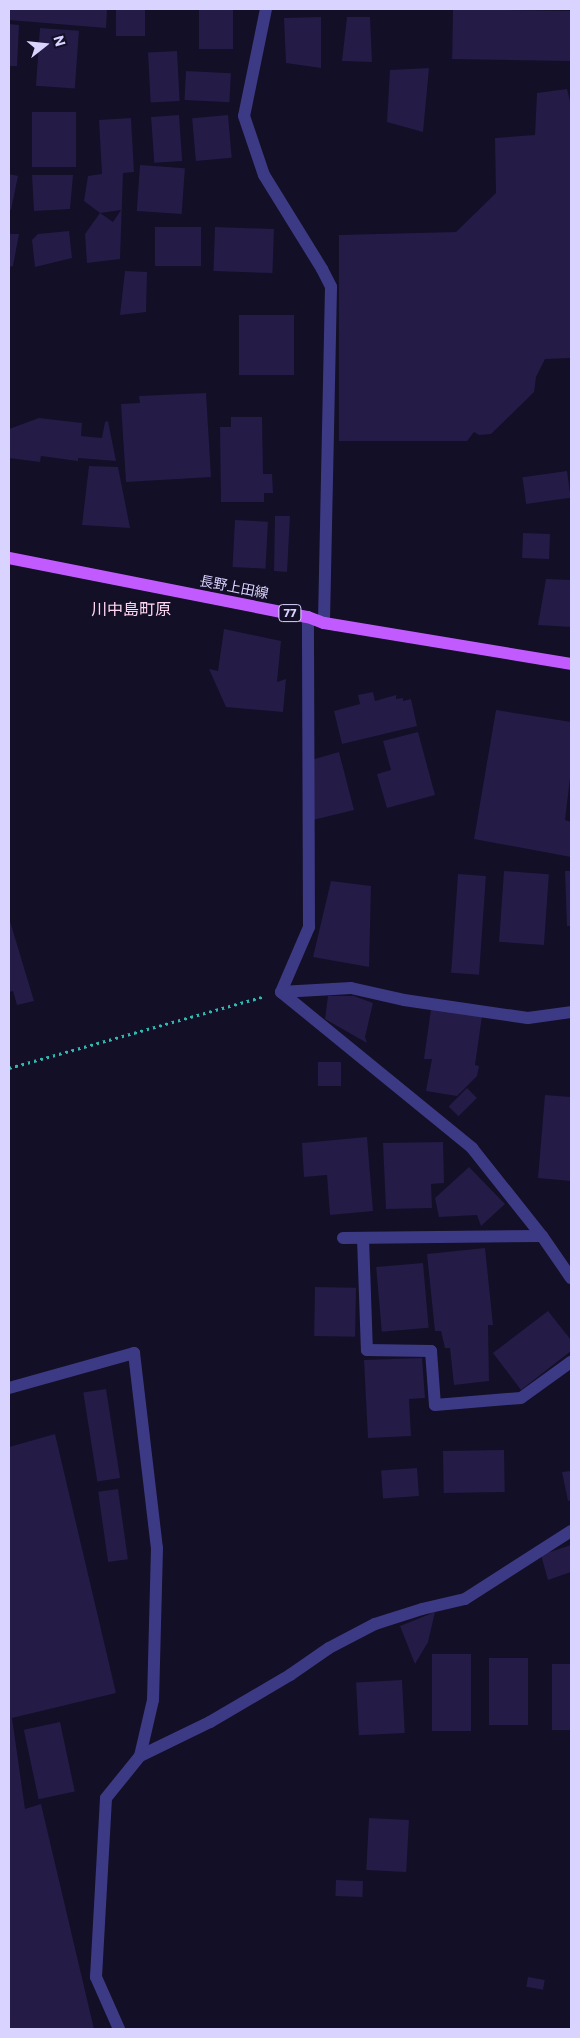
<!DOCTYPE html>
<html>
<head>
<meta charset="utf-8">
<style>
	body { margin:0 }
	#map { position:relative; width:580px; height:2038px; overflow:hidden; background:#130f26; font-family:Commissioner,"Noto Sans JP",sans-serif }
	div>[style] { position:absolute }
	.building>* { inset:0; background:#241b47; transform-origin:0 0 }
	.path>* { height:3px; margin-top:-1.5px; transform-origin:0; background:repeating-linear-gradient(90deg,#2fb8b0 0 2.5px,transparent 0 6.5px) }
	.service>* { height:12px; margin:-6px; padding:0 6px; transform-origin:6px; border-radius:6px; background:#3d3a85 }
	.minor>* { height:12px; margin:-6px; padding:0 6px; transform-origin:6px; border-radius:6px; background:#3d3a85 }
	.primary>* { height:12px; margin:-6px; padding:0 6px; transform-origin:6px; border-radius:6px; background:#c25bff }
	span { translate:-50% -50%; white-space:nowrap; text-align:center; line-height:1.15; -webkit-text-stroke:5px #130f26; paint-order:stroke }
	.shield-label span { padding:1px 4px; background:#130f26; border:1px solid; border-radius:4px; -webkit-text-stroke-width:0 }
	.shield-label { font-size:12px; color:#d9d4ff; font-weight:700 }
	.street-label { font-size:14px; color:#d9d4ff }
	.quarter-label { font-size:16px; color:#ffd6f0 }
	.frame { position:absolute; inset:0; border:10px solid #d9d4ff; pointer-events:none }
	.north { position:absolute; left:20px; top:20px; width:50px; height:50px; -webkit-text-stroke:4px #130f26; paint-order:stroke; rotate:74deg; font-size:14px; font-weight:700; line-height:20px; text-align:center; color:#d9d4ff }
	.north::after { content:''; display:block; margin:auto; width:18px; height:22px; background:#d9d4ff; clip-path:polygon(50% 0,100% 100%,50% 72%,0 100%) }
</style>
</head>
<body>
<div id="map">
	<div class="building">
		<div style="clip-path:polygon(9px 9px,107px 9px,106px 28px,9px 20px)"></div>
		<div style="left:116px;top:9px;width:29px;height:27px"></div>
		<div style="left:199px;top:9px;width:34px;height:40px"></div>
		<div style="left:453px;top:9px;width:118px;height:50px;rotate:1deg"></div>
		<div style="clip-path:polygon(321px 17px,321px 68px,286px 63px,284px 18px)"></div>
		<div style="clip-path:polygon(347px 17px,370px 17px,372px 62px,342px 61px)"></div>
		<div style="clip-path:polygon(9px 24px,19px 25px,17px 66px,9px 66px)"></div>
		<div style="left:40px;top:28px;width:39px;height:58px;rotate:4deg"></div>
		<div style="left:177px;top:51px;width:50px;height:29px;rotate:87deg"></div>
		<div style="clip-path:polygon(429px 68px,423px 132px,387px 122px,390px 70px)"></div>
		<div style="left:186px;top:71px;width:45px;height:29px;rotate:3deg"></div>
		<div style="clip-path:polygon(567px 89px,571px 105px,571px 358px,545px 359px,536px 377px,534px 392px,491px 434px,479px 435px,474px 432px,467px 441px,339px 441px,339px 235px,456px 232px,496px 193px,495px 138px,535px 135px,537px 93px)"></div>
		<div style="left:32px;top:112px;width:44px;height:55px"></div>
		<div style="left:179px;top:115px;width:46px;height:28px;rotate:86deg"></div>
		<div style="left:228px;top:115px;width:43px;height:36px;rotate:85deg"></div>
		<div style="clip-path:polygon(131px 118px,134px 172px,123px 173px,120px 259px,87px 263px,85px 234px,100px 213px,113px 222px,121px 210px,100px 213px,84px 201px,88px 176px,102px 174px,99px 120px)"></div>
		<div style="left:140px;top:165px;width:45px;height:46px;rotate:4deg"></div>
		<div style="clip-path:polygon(9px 174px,18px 176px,11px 210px,9px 209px)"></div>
		<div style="clip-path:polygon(32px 175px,73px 175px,70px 209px,34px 211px)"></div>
		<div style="left:155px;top:227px;width:46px;height:39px"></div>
		<div style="left:215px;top:227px;width:59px;height:44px;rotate:2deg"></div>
		<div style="clip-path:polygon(69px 231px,72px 258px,35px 267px,32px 240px,38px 234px)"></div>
		<div style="clip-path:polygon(9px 234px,19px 234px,13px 266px,9px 267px)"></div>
		<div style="clip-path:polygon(125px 271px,147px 272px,146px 312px,120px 315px)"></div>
		<div style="left:294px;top:315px;width:60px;height:55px;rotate:90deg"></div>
		<div style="clip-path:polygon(206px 393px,211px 477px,126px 482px,121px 404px,140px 403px,139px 396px)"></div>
		<div style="clip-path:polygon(231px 417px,262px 417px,263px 474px,272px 474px,273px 493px,264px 493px,264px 502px,221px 502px,220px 427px,231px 427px)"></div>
		<div style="clip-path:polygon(39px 418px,82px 423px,81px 436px,102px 438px,105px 422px,108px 421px,116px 461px,78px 458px,78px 461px,41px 456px,40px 462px,9px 458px,9px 429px)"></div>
		<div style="clip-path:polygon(89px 466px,118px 467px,130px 528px,82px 525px)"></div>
		<div style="left:567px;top:471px;width:27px;height:45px;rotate:82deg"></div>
		<div style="clip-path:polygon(275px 516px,290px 516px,287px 572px,274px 571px)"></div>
		<div style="left:235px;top:520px;width:33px;height:47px;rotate:3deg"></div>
		<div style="left:523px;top:533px;width:27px;height:25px;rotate:2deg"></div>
		<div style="clip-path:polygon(546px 579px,571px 580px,571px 627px,538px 625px)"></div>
		<div style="clip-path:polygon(224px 629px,281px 641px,277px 682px,286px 679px,283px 712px,226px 707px,209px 669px,218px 671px)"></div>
		<div style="clip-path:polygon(373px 692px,375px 701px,396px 695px,396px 699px,403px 698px,403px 701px,411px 699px,417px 726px,342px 744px,334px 711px,360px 704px,358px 695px)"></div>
		<div style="clip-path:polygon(496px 710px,571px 722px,571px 770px,565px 820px,571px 822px,571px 857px,474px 839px)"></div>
		<div style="clip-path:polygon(418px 732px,435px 795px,387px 808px,377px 774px,391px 770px,383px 741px)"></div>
		<div style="clip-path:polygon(339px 752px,354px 810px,313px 820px,311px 760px)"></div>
		<div style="left:504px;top:871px;width:45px;height:71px;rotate:4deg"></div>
		<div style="clip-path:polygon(565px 871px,571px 871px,571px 926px,567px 926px)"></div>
		<div style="left:458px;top:874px;width:28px;height:99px;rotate:4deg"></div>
		<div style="clip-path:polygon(331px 881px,371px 886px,369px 967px,313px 957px)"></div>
		<div style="clip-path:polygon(9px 918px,34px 1001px,17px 1005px,13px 991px,9px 992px)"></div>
		<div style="clip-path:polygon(328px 996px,354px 996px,373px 1003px,365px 1037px,367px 1043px,325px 1019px)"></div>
		<div style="clip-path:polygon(431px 1009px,482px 1016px,475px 1065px,479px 1066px,477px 1076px,457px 1096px,426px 1091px,432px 1059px,424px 1059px)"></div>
		<div style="left:318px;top:1062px;width:23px;height:24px"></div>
		<div style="left:467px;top:1088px;width:14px;height:26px;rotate:45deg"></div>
		<div style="clip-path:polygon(545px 1095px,571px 1097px,571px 1181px,538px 1178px)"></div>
		<div style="clip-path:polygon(367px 1137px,373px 1211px,330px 1215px,327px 1175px,304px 1177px,302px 1143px)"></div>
		<div style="clip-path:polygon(443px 1142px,444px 1183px,431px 1184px,432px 1208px,386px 1209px,383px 1143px)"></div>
		<div style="clip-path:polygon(469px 1167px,505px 1204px,481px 1226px,477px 1215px,439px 1217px,435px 1198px)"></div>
		<div style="clip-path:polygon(485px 1248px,493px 1325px,488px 1325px,489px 1381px,454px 1385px,450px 1348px,445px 1348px,441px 1331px,435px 1331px,427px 1254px)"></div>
		<div style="left:423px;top:1263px;width:65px;height:47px;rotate:85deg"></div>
		<div style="left:315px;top:1287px;width:41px;height:49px;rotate:1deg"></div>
		<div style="clip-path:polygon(548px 1311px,571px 1340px,571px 1351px,521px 1390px,493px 1353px)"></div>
		<div style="clip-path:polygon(422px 1358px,425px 1398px,409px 1399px,411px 1436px,368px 1438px,364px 1360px)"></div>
		<div style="left:106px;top:1389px;width:90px;height:23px;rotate:81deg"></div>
		<div style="clip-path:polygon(55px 1434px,116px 1693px,12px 1718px,25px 1809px,41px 1804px,94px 2029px,9px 2029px,9px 1447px)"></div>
		<div style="left:504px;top:1450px;width:42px;height:61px;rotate:89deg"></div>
		<div style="left:417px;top:1468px;width:28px;height:36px;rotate:86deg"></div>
		<div style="clip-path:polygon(571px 1471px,571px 1500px,568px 1501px,562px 1472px)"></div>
		<div style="left:118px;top:1489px;width:71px;height:20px;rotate:82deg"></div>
		<div style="clip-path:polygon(571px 1545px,571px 1572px,548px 1580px,541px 1555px)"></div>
		<div style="clip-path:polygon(435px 1612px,428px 1642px,415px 1664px,400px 1626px)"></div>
		<div style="left:432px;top:1654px;width:39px;height:77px"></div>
		<div style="left:489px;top:1658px;width:39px;height:67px"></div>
		<div style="left:552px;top:1664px;width:19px;height:66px"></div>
		<div style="left:402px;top:1680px;width:53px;height:46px;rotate:87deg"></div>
		<div style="left:60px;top:1722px;width:71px;height:37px;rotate:78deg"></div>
		<div style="left:369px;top:1818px;width:40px;height:52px;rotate:3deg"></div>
		<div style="left:336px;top:1880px;width:27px;height:16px;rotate:2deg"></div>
		<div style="left:528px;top:1977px;width:17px;height:10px;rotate:10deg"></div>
	</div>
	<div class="path">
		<div style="left:9px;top:1068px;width:263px;rotate:-15.7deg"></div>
	</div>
	<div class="service">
		<div style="left:363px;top:1238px;width:112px;rotate:88deg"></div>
		<div style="left:367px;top:1350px;width:64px;rotate:0.9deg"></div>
		<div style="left:431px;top:1351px;width:54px;rotate:85.8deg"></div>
		<div style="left:435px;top:1405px;width:86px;rotate:-4.7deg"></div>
		<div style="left:521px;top:1398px;width:62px;rotate:-35.8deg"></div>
	</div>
	<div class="minor">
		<div style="left:266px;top:9px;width:109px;rotate:101.6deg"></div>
		<div style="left:244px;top:116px;width:62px;rotate:71.3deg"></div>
		<div style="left:264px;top:175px;width:110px;rotate:58.3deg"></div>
		<div style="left:322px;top:269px;width:20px;rotate:63deg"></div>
		<div style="left:331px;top:287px;width:336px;rotate:91.2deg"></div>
		<div style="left:281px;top:992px;width:247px;rotate:39.2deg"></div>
		<div style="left:472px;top:1148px;width:112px;rotate:51.5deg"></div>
		<div style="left:542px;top:1236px;width:51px;rotate:55.4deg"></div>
		<div style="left:281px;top:992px;width:71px;rotate:-66.7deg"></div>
		<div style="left:309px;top:927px;width:310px;rotate:-90.2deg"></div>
		<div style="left:281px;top:992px;width:70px;rotate:-3.3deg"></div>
		<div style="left:351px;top:988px;width:54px;rotate:12.8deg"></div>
		<div style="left:404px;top:1000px;width:125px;rotate:8.3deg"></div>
		<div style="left:528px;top:1018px;width:43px;rotate:-7.9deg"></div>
		<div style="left:343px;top:1238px;width:199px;rotate:-0.6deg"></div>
		<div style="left:9px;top:1388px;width:130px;rotate:-15.6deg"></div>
		<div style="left:134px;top:1353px;width:196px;rotate:83.3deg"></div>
		<div style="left:157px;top:1548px;width:152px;rotate:91.5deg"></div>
		<div style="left:153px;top:1700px;width:57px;rotate:103.1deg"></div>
		<div style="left:119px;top:2029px;width:57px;rotate:-113.9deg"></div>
		<div style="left:96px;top:1977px;width:179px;rotate:-86.8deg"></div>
		<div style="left:106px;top:1798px;width:54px;rotate:-51deg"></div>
		<div style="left:140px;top:1756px;width:78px;rotate:-25.9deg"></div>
		<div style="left:210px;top:1722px;width:93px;rotate:-30.4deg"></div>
		<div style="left:290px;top:1675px;width:47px;rotate:-34.7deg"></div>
		<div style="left:329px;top:1648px;width:52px;rotate:-27.6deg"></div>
		<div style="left:375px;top:1624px;width:49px;rotate:-17.7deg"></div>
		<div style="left:422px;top:1609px;width:44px;rotate:-13.1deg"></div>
		<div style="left:465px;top:1599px;width:126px;rotate:-32.7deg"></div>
	</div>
	<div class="primary">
		<div style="left:9px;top:558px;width:305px;rotate:11.2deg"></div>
		<div style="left:308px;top:617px;width:17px;rotate:21deg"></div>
		<div style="left:324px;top:623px;width:250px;rotate:9.4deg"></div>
	</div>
	<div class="shield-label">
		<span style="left:290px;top:613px">77</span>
	</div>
	<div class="street-label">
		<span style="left:234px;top:587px;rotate:11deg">長野上田線</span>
	</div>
	<div class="quarter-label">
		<span style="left:131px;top:609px">川中島町原</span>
	</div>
	<div class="frame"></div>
	<div class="north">N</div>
</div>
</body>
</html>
